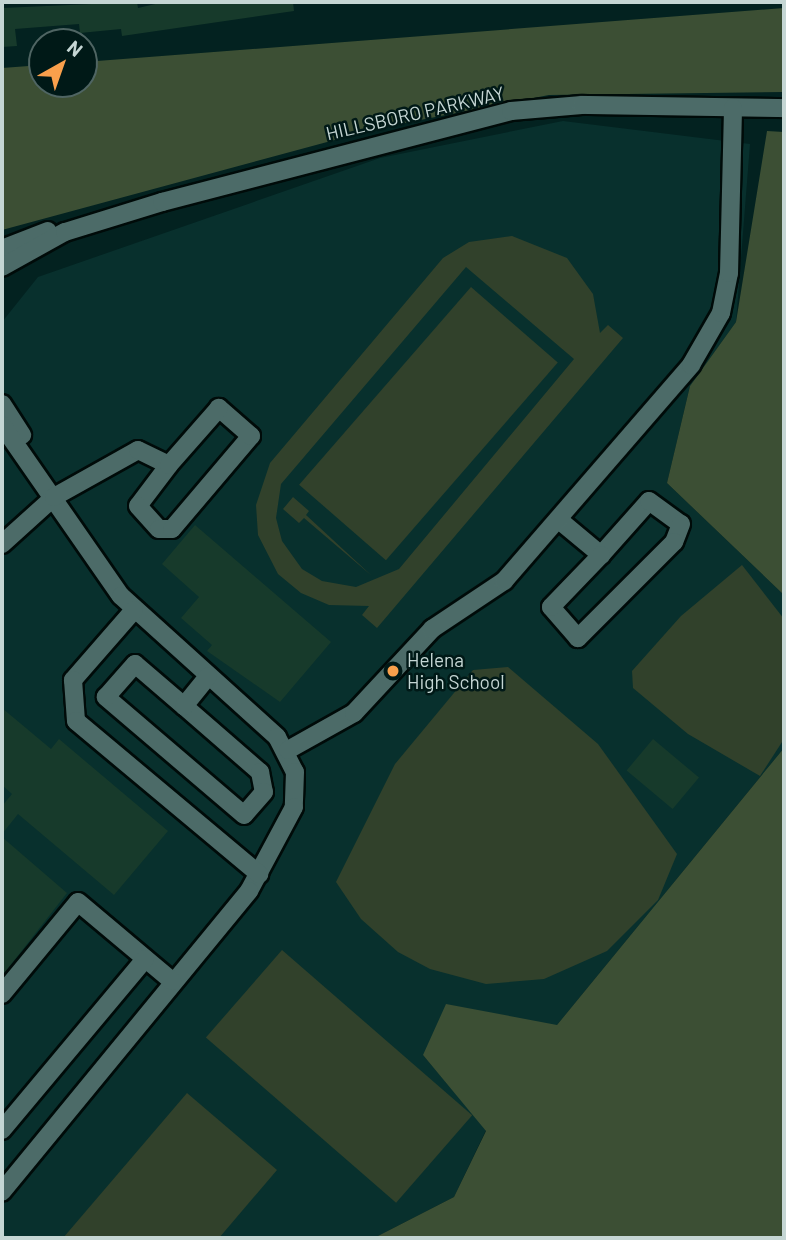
<!DOCTYPE html>
<html>
<head>
<meta charset="utf-8">
<style>
	body { margin:0 }
	#map { position:relative; width:786px; height:1240px; overflow:hidden; background:#032220; font-family:Barlow,sans-serif }
	div>[style] { position:absolute }
	.built>* { inset:0; background:#08302d }
	.green>* { inset:0; background:#31412b; transform-origin:0 0 }
	.forest>* { inset:0; background:#3c4f34 }
	.building>* { inset:0; background:#173a2b; transform-origin:0 0 }
	.roads { filter:drop-shadow(2px 0 #000b09) drop-shadow(-2px 0 #000b09) drop-shadow(0 2px #000b09) drop-shadow(0 -2px #000b09) }
	.minor>* { height:18px; margin:-9px; padding:0 9px; transform-origin:9px; border-radius:9px; background:#4c6b68 }
	.dots>* { width:19px; height:19px; translate:-50% -50%; box-sizing:border-box; border:4px solid #001917; border-radius:50% }
	span { translate:-50% -50%; white-space:nowrap; text-align:center; line-height:1.15; -webkit-text-stroke:5px #001917; paint-order:stroke }
	.street-label { font-size:19px; color:#c5d6d4 }
	.poi-label { font-size:19px; color:#c5d6d4 }
	.left { translate:0 -50%; text-align:left }
	.frame { position:absolute; inset:0; border:4px solid #c5d6d4; pointer-events:none }
	.north { position:absolute; left:28px; top:28px; width:70px; height:70px; box-sizing:border-box; background:#001917; border:2px solid #4f6563; border-radius:50%; rotate:40deg; font-size:19px; font-weight:700; line-height:28px; text-align:center; color:#c5d6d4 }
	.north::after { content:''; display:block; margin:auto; width:24px; height:32px; background:#f9a04c; clip-path:polygon(50% 0,100% 100%,50% 72%,0 100%) }
</style>
</head>
<body>
<div id="map">
	<div class="built">
		<div style="clip-path:polygon(563px 121px,750px 144px,736px 322px,690px 386px,667px 483px,784px 595px,784px 748px,557px 1025px,423px 1055px,486px 1130px,454px 1197px,374px 1238px,2px 1238px,2px 322px,38px 277px,380px 158px)"></div>
	</div>
	<div class="green">
		<div style="clip-path:polygon(evenodd,512px 236px,567px 258px,593px 294px,600px 333px,608px 325px,623px 338px,377px 628px,362px 615px,369px 606px,329px 605px,301px 593px,278px 574px,258px 535px,256px 505px,270px 463px,443px 258px,469px 242px,512px 236px,466px 267px,574px 359px,399px 569px,356px 587px,322px 581px,302px 569px,282px 541px,276px 518px,281px 484px,466px 267px)"></div>
		<div style="left:471px;top:287px;width:115px;height:262px;rotate:41deg"></div>
		<div style="clip-path:polygon(293px 497px,309px 511px,306px 515px,372px 576px,304px 518px,299px 523px,283px 509px)"></div>
		<div style="clip-path:polygon(742px 565px,784px 619px,784px 739px,760px 776px,688px 734px,633px 688px,632px 671px,681px 616px)"></div>
		<div style="clip-path:polygon(508px 667px,598px 744px,677px 854px,658px 900px,607px 951px,544px 979px,486px 984px,430px 969px,398px 952px,361px 919px,336px 882px,395px 764px,473px 670px)"></div>
		<div style="left:282px;top:950px;width:252px;height:116px;rotate:41deg"></div>
		<div style="clip-path:polygon(187px 1093px,277px 1170px,219px 1238px,63px 1238px)"></div>
	</div>
	<div class="forest">
		<div style="clip-path:polygon(784px 8px,784px 92px,549px 95px,379px 128px,2px 230px,2px 68px,42px 65px,42px 84px,84px 84px,84px 62px)"></div>
		<div style="clip-path:polygon(767px 131px,784px 132px,784px 595px,667px 483px,690px 386px,736px 322px)"></div>
		<div style="clip-path:polygon(784px 748px,784px 1238px,374px 1238px,454px 1197px,486px 1131px,423px 1055px,446px 1004px,557px 1025px)"></div>
	</div>
	<div class="building">
		<div style="clip-path:polygon(137px 2px,138px 8px,164px 2px,293px 2px,294px 11px,122px 36px,121px 29px,80px 33px,79px 24px,15px 29px,17px 46px,2px 47px,2px 8px)"></div>
		<div style="clip-path:polygon(195px 525px,331px 642px,280px 702px,207px 651px,212px 645px,181px 618px,199px 597px,162px 564px)"></div>
		<div style="clip-path:polygon(2px 708px,51px 749px,59px 739px,168px 831px,114px 895px,18px 814px,2px 834px,2px 806px,12px 794px,2px 785px)"></div>
		<div style="left:653px;top:739px;width:60px;height:41px;rotate:40deg"></div>
		<div style="clip-path:polygon(2px 837px,67px 893px,2px 976px)"></div>
	</div>
	<div class="roads">
		<div class="minor">
			<div style="left:2px;top:249px;width:49px;rotate:-21.4deg"></div>
			<div style="left:2px;top:267px;width:72px;rotate:-29.1deg"></div>
			<div style="left:65px;top:232px;width:102px;rotate:-17.2deg"></div>
			<div style="left:162px;top:202px;width:361px;rotate:-14.6deg"></div>
			<div style="left:511px;top:111px;width:71px;rotate:-4.8deg"></div>
			<div style="left:582px;top:105px;width:202px;rotate:0.9deg"></div>
			<div style="left:2px;top:404px;width:37px;rotate:57deg"></div>
			<div style="left:2px;top:425px;width:208px;rotate:55.2deg"></div>
			<div style="left:121px;top:596px;width:210px;rotate:42.1deg"></div>
			<div style="left:277px;top:737px;width:39px;rotate:63deg"></div>
			<div style="left:295px;top:772px;width:35px;rotate:92deg"></div>
			<div style="left:294px;top:807px;width:95px;rotate:118.2deg"></div>
			<div style="left:249px;top:891px;width:389px;rotate:129.4deg"></div>
			<div style="left:559px;top:520px;width:55px;rotate:39.8deg"></div>
			<div style="left:601px;top:555px;width:72px;rotate:-48.4deg"></div>
			<div style="left:649px;top:501px;width:39px;rotate:36deg"></div>
			<div style="left:681px;top:524px;width:19px;rotate:111deg"></div>
			<div style="left:674px;top:542px;width:136px;rotate:135deg"></div>
			<div style="left:578px;top:638px;width:41px;rotate:-131.1deg"></div>
			<div style="left:551px;top:607px;width:72px;rotate:-46.1deg"></div>
			<div style="left:2px;top:544px;width:70px;rotate:-42.1deg"></div>
			<div style="left:54px;top:497px;width:96px;rotate:-29.2deg"></div>
			<div style="left:138px;top:450px;width:34px;rotate:26deg"></div>
			<div style="left:169px;top:465px;width:51px;rotate:127.1deg"></div>
			<div style="left:138px;top:506px;width:31px;rotate:48deg"></div>
			<div style="left:159px;top:529px;width:13px"></div>
			<div style="left:172px;top:529px;width:122px;rotate:-49.7deg"></div>
			<div style="left:251px;top:436px;width:43px;rotate:-138.8deg"></div>
			<div style="left:219px;top:408px;width:76px;rotate:131.3deg"></div>
			<div style="left:134px;top:610px;width:93px;rotate:131.1deg"></div>
			<div style="left:73px;top:680px;width:41px;rotate:85.8deg"></div>
			<div style="left:76px;top:721px;width:239px;rotate:39.9deg"></div>
			<div style="left:184px;top:706px;width:101px;rotate:41deg"></div>
			<div style="left:260px;top:772px;width:20px;rotate:79deg"></div>
			<div style="left:264px;top:792px;width:30px;rotate:131deg"></div>
			<div style="left:244px;top:815px;width:182px;rotate:-139.5deg"></div>
			<div style="left:106px;top:697px;width:44px;rotate:-48.7deg"></div>
			<div style="left:135px;top:664px;width:65px;rotate:40.6deg"></div>
			<div style="left:184px;top:706px;width:38px;rotate:-51deg"></div>
			<div style="left:288px;top:750px;width:76px;rotate:-29.3deg"></div>
			<div style="left:354px;top:713px;width:115px;rotate:-47.1deg"></div>
			<div style="left:432px;top:629px;width:87px;rotate:-33.7deg"></div>
			<div style="left:504px;top:581px;width:286px;rotate:-49.1deg"></div>
			<div style="left:691px;top:365px;width:60px;rotate:-60deg"></div>
			<div style="left:721px;top:313px;width:41px;rotate:-78.7deg"></div>
			<div style="left:729px;top:273px;width:165px;rotate:-88.6deg"></div>
			<div style="left:2px;top:994px;width:119px;rotate:-50.4deg"></div>
			<div style="left:78px;top:902px;width:123px;rotate:40deg"></div>
			<div style="left:2px;top:1130px;width:223px;rotate:-50.1deg"></div>
		</div>
	</div>
	<div class="dots">
		<div style="left:393px;top:671px;background:#f9a04c"></div>
	</div>
	<div class="street-label">
		<span style="left:415px;top:113px;rotate:-13deg">HILLSBORO PARKWAY</span>
	</div>
	<div class="poi-label">
		<span class="left" style="left:407px;top:671px">Helena<br>High School</span>
	</div>
	<div class="frame"></div>
	<div class="north">N</div>
</div>
</body>
</html>
